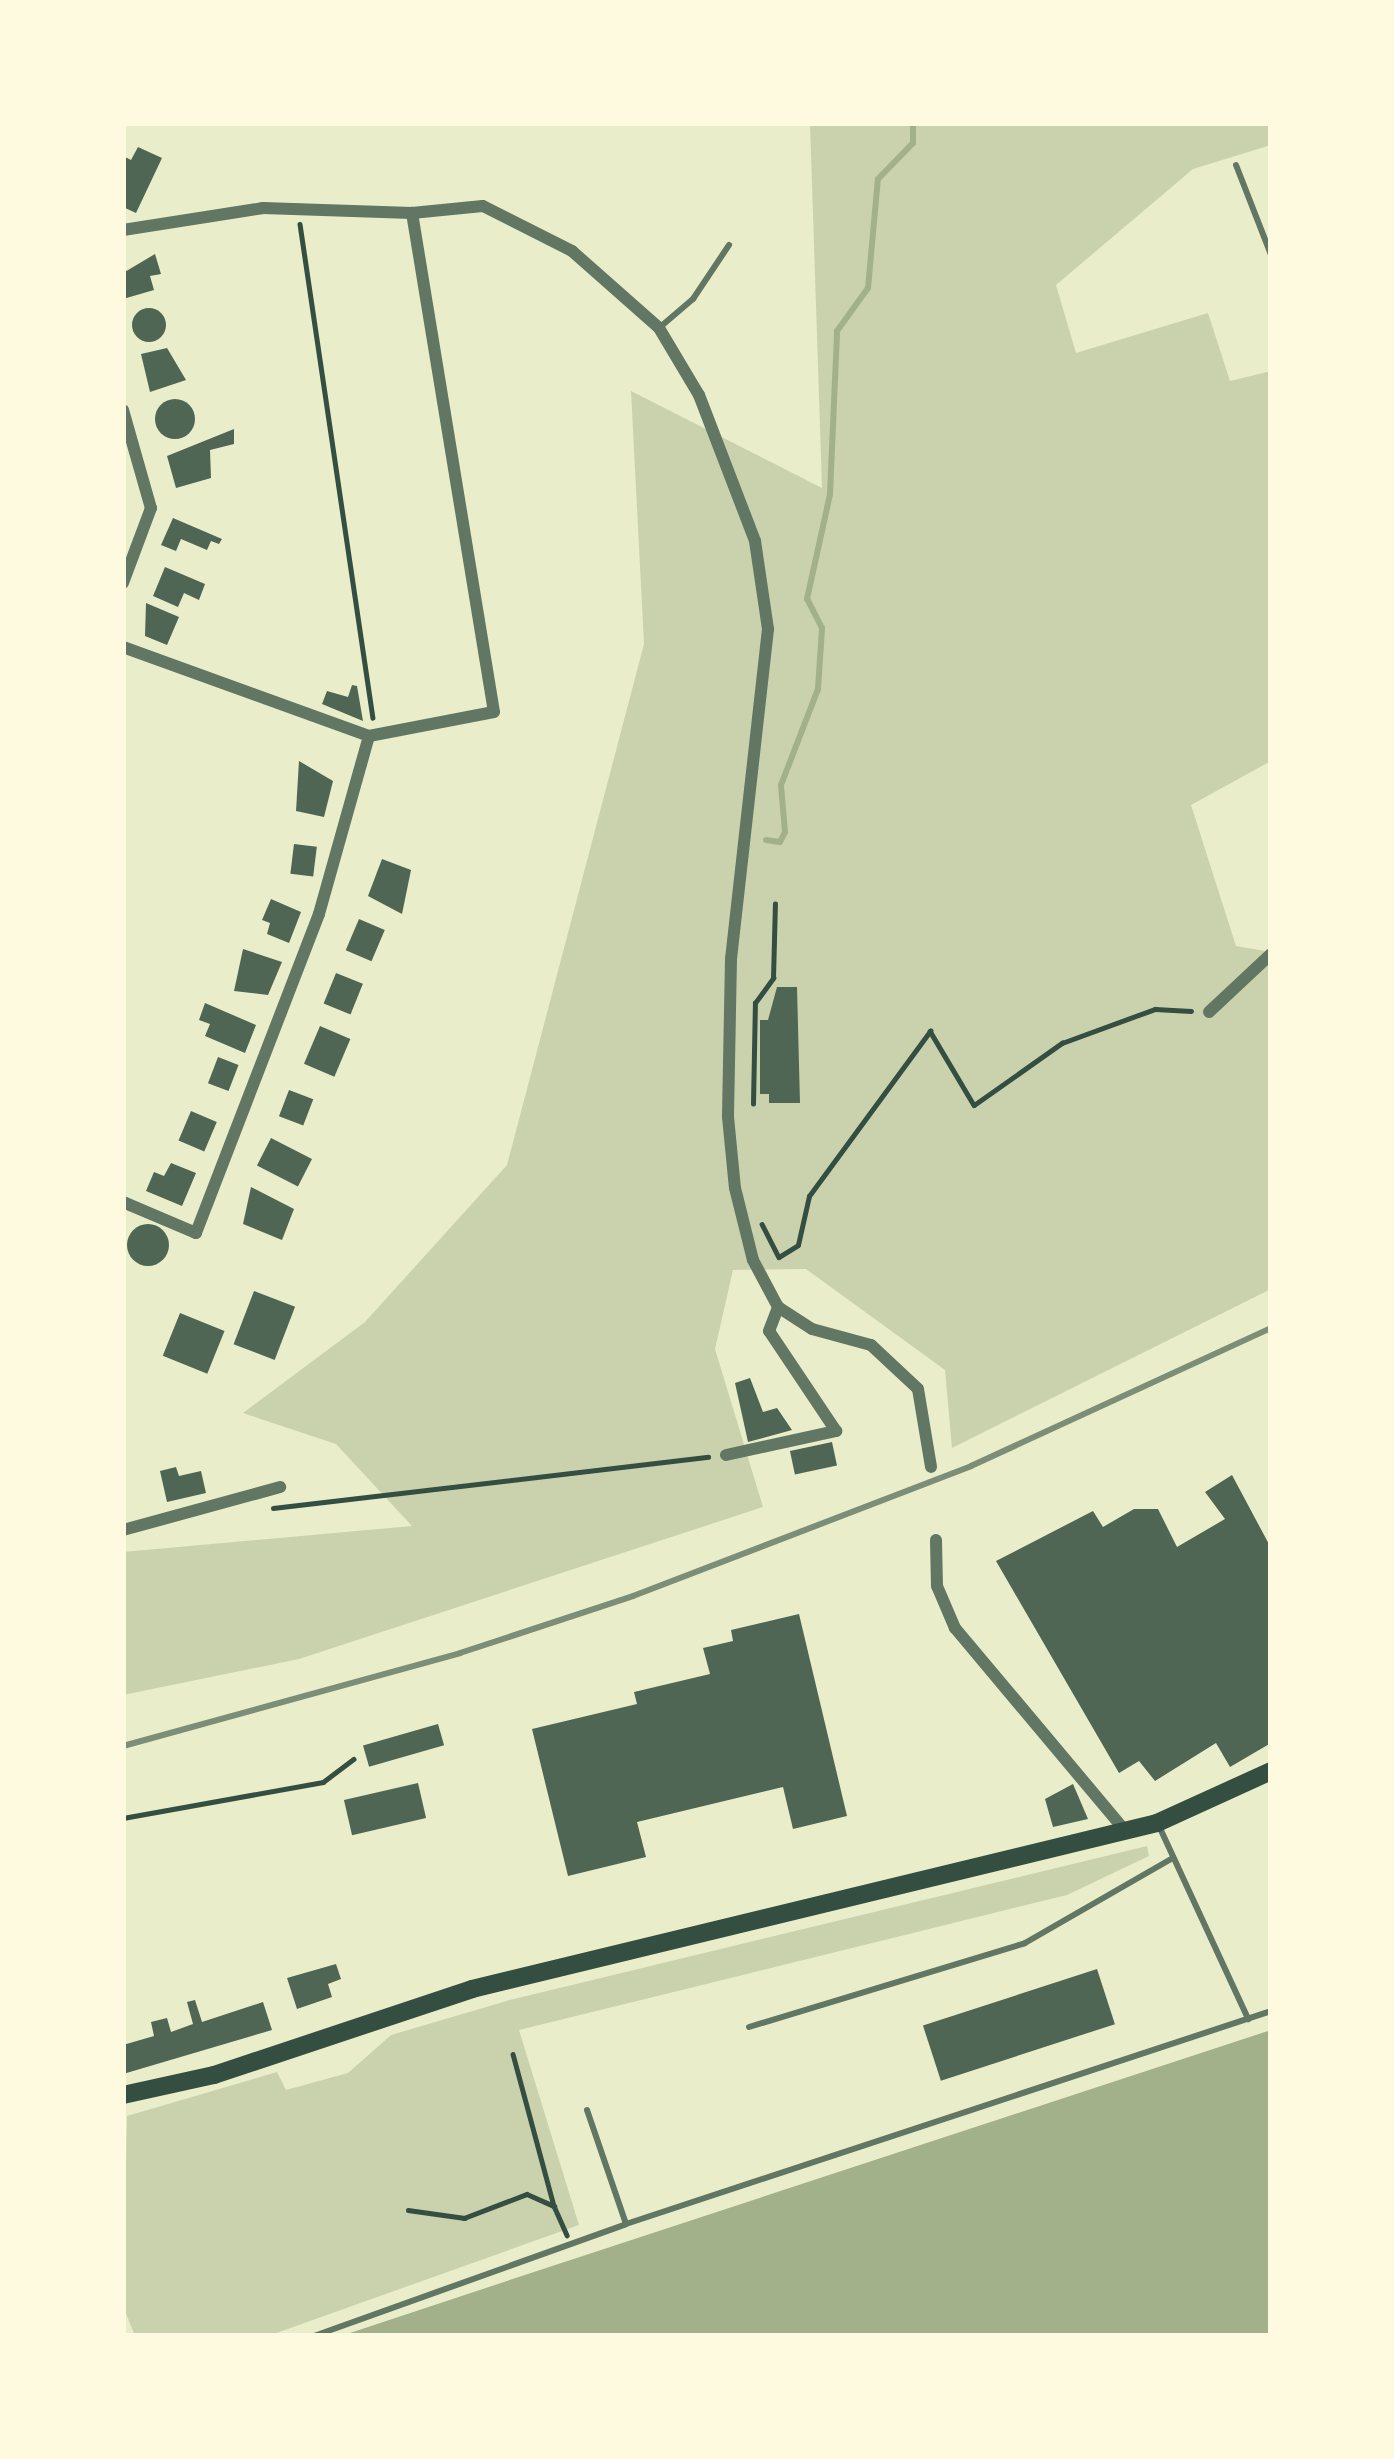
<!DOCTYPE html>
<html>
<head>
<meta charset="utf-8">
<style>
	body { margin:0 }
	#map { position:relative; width:1394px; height:2459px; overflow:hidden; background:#e9edc9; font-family:Raleway,sans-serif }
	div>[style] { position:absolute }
	.green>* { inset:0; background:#cad2ad }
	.water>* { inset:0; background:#a3b18a }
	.stream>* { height:6px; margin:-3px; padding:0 3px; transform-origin:3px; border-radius:3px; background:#a3b18a }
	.building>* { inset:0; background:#4f6655; transform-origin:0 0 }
	.round { border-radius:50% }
	.path>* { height:4.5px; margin:-2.25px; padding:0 2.25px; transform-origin:2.25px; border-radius:2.25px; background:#344e41 }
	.service>* { height:6px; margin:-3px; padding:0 3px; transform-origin:3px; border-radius:3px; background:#617663 }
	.minor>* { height:12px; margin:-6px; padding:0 6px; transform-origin:6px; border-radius:6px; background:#617663 }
	.secondary>* { height:18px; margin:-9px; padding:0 9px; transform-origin:9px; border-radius:9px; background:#344e41 }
	.rail>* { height:6px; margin:-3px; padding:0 3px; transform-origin:3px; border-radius:3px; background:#7c8e77 }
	span { translate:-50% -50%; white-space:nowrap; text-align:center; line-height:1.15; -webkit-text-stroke:10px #fefae0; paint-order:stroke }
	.frame { position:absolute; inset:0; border:126px solid #fefae0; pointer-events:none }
</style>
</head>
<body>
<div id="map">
	<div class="green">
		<div style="clip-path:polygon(810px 123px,1271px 123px,1271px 145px,1193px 169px,1056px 285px,1076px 353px,1208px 313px,1230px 381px,1271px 371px,1271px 761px,1191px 805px,1236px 946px,1271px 952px,1271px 1289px,952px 1448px,945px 1370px,806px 1269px,733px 1270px,715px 1349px,763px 1507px,299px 1659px,123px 1695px,123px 1552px,412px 1526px,336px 1444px,243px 1413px,365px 1322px,507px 1165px,644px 644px,631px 391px,822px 488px)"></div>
		<div style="clip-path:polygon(1147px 1846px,1149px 1856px,1067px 1895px,519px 2030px,579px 2225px,268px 2336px,135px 2336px,123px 2306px,127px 2116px,277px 2072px,286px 2090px,348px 2073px,391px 2035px,510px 2000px)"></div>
	</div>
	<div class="water">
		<div style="clip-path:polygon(1271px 2030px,1271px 2336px,341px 2336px,537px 2271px)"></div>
	</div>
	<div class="stream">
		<div style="left:766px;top:840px;width:14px;rotate:8deg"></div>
		<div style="left:780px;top:842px;width:11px;rotate:-63deg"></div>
		<div style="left:785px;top:832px;width:47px;rotate:-94.9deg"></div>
		<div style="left:781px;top:785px;width:103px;rotate:-68.9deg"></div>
		<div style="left:818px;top:689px;width:61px;rotate:-86.2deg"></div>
		<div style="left:822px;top:628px;width:33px;rotate:-117deg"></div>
		<div style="left:807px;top:599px;width:107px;rotate:-77.6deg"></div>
		<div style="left:830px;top:494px;width:163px;rotate:-87.5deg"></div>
		<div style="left:837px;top:331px;width:53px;rotate:-54.2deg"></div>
		<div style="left:868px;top:288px;width:109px;rotate:-84.8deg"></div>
		<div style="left:878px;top:179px;width:50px;rotate:-45.8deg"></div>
		<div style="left:913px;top:143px;width:20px;rotate:-90deg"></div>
	</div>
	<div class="building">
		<div style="clip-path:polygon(138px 147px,162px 158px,136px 213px,123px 207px,123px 156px,131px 160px)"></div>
		<div style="clip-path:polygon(155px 254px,161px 274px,150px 276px,154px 290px,123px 299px,123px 273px)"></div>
		<div class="round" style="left:132px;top:308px;width:34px;height:34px"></div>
		<div style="clip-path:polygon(167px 348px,186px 380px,150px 392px,141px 354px)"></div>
		<div class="round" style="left:155px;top:399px;width:40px;height:40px"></div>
		<div style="clip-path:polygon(234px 429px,234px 444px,210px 450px,211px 478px,176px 488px,167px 456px)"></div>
		<div style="clip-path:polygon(173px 518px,222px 539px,219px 544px,211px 541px,207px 550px,181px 539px,176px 551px,161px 545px)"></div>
		<div style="clip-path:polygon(165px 567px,205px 584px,199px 600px,184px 593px,178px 607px,153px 596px)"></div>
		<div style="clip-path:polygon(146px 603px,179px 617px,167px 645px,145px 636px)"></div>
		<div style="clip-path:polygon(352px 685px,357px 686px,363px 721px,322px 704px,327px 691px,348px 697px)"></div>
		<div style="clip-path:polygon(299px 761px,333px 781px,324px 817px,296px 811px)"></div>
		<div style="left:294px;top:844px;width:23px;height:30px;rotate:7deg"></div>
		<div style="clip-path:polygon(382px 859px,411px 870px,402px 914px,368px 896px)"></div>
		<div style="clip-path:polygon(271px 899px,301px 912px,289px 943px,267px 934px,270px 923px,262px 920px)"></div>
		<div style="left:359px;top:919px;width:28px;height:34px;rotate:23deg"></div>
		<div style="clip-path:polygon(243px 949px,282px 962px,268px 995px,234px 991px)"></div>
		<div style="left:336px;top:973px;width:29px;height:33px;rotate:22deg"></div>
		<div style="clip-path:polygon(777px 987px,797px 987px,800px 1103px,769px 1103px,769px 1094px,760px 1094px,760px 1020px,768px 1020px)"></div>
		<div style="clip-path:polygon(205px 1003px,256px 1025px,245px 1053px,205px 1036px,210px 1024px,199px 1020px)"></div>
		<div style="left:320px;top:1026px;width:33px;height:41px;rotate:23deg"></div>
		<div style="left:218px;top:1057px;width:22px;height:28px;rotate:21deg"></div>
		<div style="left:289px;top:1090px;width:26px;height:28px;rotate:21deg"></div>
		<div style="left:191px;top:1111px;width:28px;height:32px;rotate:23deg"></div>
		<div style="left:271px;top:1138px;width:46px;height:31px;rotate:27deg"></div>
		<div style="clip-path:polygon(171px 1163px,196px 1173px,182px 1206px,146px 1191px,154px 1172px,164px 1176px)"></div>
		<div style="clip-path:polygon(251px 1187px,294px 1209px,282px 1240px,243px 1224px)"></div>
		<div class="round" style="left:127px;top:1224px;width:42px;height:42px"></div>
		<div style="left:254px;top:1291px;width:44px;height:57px;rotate:21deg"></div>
		<div style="left:180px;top:1313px;width:48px;height:46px;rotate:22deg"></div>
		<div style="clip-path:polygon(750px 1378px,763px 1412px,777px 1408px,792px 1430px,748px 1442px,735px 1383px)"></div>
		<div style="left:832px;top:1442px;width:24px;height:43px;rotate:78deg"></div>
		<div style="clip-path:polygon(176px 1467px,179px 1476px,201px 1471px,206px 1493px,167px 1502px,160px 1471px)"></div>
		<div style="clip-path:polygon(1232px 1475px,1271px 1548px,1271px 1743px,1230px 1767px,1216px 1743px,1155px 1781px,1139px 1761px,1119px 1773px,996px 1561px,1093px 1511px,1103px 1527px,1134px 1509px,1158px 1509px,1177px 1547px,1225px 1519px,1205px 1492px)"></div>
		<div style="clip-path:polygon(799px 1614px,847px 1816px,793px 1829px,783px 1787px,637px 1822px,646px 1857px,568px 1876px,532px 1729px,637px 1704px,634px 1692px,710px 1674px,703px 1648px,733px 1641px,731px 1630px)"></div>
		<div style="left:438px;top:1724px;width:22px;height:78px;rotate:74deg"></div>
		<div style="left:418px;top:1783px;width:36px;height:76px;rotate:77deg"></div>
		<div style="clip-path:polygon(1073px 1784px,1088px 1819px,1053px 1827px,1045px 1799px)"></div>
		<div style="clip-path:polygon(336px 1964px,341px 1979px,328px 1984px,332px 1997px,297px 2009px,287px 1978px)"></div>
		<div style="left:1097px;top:1969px;width:58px;height:183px;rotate:72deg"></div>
		<div style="clip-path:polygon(195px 2000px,202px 2022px,263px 2002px,272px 2030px,123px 2074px,123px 2045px,154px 2036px,151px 2022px,167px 2018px,171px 2032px,193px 2024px,187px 2002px)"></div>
	</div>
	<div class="path">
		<div style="left:300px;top:224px;width:499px;rotate:81.6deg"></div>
		<div style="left:753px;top:1104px;width:101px;rotate:-88.9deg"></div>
		<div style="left:755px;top:1003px;width:31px;rotate:-54deg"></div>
		<div style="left:773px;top:978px;width:74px;rotate:-88.5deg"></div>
		<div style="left:762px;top:1224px;width:37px;rotate:63deg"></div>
		<div style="left:779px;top:1257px;width:22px;rotate:-32deg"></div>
		<div style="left:798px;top:1245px;width:50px;rotate:-77.3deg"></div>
		<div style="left:809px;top:1196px;width:205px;rotate:-53.7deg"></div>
		<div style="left:930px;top:1031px;width:86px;rotate:59.3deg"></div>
		<div style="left:974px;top:1105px;width:108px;rotate:-35.2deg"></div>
		<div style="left:1062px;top:1043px;width:99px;rotate:-20.1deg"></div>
		<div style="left:1155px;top:1009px;width:36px;rotate:3deg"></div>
		<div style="left:273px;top:1508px;width:438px;rotate:-6.7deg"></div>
		<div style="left:123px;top:1818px;width:203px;rotate:-10.2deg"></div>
		<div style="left:323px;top:1782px;width:38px;rotate:-37deg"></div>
		<div style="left:513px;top:2054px;width:157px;rotate:74.9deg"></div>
		<div style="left:408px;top:2210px;width:57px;rotate:8.1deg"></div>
		<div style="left:464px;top:2218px;width:67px;rotate:-20.9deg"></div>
		<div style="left:527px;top:2194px;width:30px;rotate:24deg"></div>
		<div style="left:554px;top:2206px;width:32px;rotate:66deg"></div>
	</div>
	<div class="service">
		<div style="left:1236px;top:165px;width:97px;rotate:68.7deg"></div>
		<div style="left:659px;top:328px;width:45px;rotate:-40.5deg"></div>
		<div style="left:693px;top:299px;width:65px;rotate:-56.3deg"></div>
		<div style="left:1159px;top:1826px;width:213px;rotate:65.2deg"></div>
		<div style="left:749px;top:2027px;width:288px;rotate:-16.9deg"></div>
		<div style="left:1025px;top:1943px;width:171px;rotate:-29.9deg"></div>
		<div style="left:587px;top:2110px;width:120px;rotate:71.1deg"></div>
		<div style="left:314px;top:2336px;width:331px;rotate:-19.7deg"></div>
		<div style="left:626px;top:2224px;width:679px;rotate:-18.27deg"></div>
	</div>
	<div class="minor">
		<div style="left:123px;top:230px;width:142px;rotate:-8.9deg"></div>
		<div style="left:263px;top:208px;width:149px;rotate:1.9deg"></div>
		<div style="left:412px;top:213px;width:71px;rotate:-5.6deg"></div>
		<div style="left:483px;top:206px;width:100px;rotate:26.8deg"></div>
		<div style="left:572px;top:251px;width:116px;rotate:41.5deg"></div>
		<div style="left:659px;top:328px;width:78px;rotate:59.2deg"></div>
		<div style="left:699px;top:395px;width:156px;rotate:69deg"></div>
		<div style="left:755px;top:541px;width:89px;rotate:81.6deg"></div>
		<div style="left:768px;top:629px;width:332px;rotate:96.4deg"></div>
		<div style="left:731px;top:959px;width:158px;rotate:91.1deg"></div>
		<div style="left:728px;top:1117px;width:71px;rotate:84.4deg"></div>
		<div style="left:735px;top:1188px;width:74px;rotate:76deg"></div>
		<div style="left:753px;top:1260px;width:53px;rotate:62deg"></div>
		<div style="left:778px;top:1307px;width:40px;rotate:32.9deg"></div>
		<div style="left:812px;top:1329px;width:61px;rotate:15.2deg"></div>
		<div style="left:871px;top:1345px;width:64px;rotate:43.1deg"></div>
		<div style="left:918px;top:1389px;width:79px;rotate:80.5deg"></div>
		<div style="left:123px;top:410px;width:102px;rotate:74.1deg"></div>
		<div style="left:151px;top:508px;width:80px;rotate:110.5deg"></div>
		<div style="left:123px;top:647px;width:262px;rotate:19.9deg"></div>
		<div style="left:369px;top:736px;width:185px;rotate:105.7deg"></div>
		<div style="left:319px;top:914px;width:342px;rotate:111.1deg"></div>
		<div style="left:196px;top:1233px;width:79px;rotate:-157deg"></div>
		<div style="left:369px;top:736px;width:127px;rotate:-10.9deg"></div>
		<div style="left:494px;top:712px;width:506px;rotate:-99.33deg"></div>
		<div style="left:1209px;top:1012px;width:85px;rotate:-43.1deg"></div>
		<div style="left:726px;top:1455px;width:113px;rotate:-12.3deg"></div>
		<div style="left:836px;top:1431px;width:120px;rotate:-123.8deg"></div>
		<div style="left:769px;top:1331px;width:26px;rotate:-69deg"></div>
		<div style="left:123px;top:1530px;width:163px;rotate:-15.3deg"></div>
		<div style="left:936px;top:1540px;width:46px;rotate:88.8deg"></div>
		<div style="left:937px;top:1586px;width:46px;rotate:66.8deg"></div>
		<div style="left:955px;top:1628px;width:266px;rotate:50deg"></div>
	</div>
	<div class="secondary">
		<div style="left:123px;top:2095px;width:93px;rotate:-12.4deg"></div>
		<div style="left:214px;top:2075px;width:272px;rotate:-18.4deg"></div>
		<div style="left:472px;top:1989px;width:705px;rotate:-13.62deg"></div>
		<div style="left:1157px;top:1823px;width:125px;rotate:-24.5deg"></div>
	</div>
	<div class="rail">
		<div style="left:123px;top:1746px;width:350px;rotate:-15.4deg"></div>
		<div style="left:460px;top:1653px;width:182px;rotate:-18.2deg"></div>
		<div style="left:633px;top:1596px;width:362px;rotate:-21deg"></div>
		<div style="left:971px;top:1466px;width:330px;rotate:-24.7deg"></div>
	</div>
	<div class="frame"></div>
</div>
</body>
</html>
